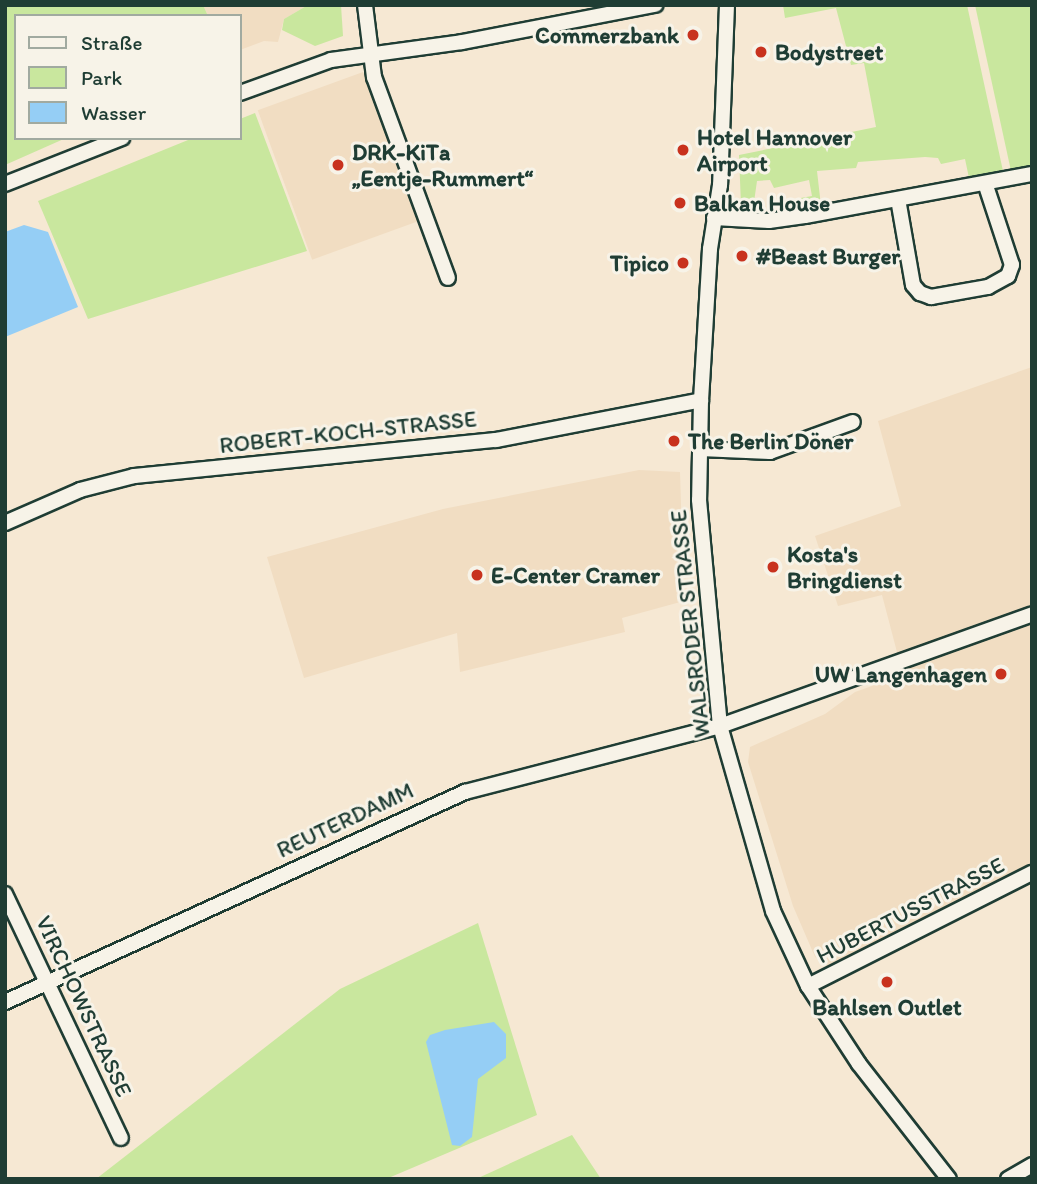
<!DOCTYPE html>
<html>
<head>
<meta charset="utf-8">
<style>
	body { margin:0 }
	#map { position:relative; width:1037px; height:1184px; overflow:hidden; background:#f6e8d3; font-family:Itim,sans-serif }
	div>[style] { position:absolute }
	.built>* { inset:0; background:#f1ddc2; transform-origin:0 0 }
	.green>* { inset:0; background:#c9e79e }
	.water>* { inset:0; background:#95cef5 }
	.roads { filter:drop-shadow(2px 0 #1f3d34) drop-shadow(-2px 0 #1f3d34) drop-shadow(0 2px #1f3d34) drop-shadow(0 -2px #1f3d34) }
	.minor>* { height:14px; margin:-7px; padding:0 7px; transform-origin:7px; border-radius:7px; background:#f7f3e8 }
	.dots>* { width:19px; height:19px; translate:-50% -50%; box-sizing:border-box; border:4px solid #f7f3e8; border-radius:50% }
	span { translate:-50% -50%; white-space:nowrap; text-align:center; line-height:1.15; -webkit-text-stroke:6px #f7f3e8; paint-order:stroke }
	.poi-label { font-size:23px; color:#1f3d34; font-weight:700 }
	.right { translate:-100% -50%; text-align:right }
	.left { translate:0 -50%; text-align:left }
	.street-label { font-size:23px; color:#1f3d34 }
	.frame { position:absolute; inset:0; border:7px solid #1f3d34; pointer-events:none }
	.legend { position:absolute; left:14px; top:14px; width:228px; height:126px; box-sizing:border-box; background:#f7f3e8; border:2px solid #a1aaa0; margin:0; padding:9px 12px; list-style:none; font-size:21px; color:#1f3d34 }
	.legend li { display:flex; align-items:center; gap:14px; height:35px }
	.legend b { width:35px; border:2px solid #a1aaa0 }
</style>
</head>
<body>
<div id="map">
	<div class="built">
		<div style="clip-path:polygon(203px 5px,308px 5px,284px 19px,278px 42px,264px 41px,240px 50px,240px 16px,208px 16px)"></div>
		<div style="left:363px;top:72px;width:159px;height:112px;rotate:70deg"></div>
		<div style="clip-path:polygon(1032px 367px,1032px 864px,828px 967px,815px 957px,793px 906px,748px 762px,750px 747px,825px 714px,855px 692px,903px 675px,882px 595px,838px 606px,815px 536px,901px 506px,878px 421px)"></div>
		<div style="clip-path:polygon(639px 470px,680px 472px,684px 601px,622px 618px,625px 632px,460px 672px,457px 633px,304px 678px,267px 557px,443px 509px)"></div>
	</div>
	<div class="green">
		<div style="clip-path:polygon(5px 5px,203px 5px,208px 16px,16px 16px,16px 138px,66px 138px,5px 165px)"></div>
		<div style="clip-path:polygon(308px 5px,341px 5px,343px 36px,315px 46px,282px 30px,284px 19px)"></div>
		<div style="clip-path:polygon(783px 5px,967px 5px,1003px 171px,969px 178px,965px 159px,941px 164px,938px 158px,925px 157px,858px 162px,856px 168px,817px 171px,821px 206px,796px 209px,795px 199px,812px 196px,809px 180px,774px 188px,770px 180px,757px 181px,753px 209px,741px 205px,739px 155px,876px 127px,864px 63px,851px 65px,836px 8px,785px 18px)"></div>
		<div style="clip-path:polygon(975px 5px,1032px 5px,1032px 167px,1011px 171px)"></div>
		<div style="clip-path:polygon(255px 113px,307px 251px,88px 319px,38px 201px,193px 138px,240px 138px,240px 119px)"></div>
		<div style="clip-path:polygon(478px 923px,537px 1115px,386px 1179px,96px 1179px,340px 989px)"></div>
		<div style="clip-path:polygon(572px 1135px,601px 1179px,476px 1179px)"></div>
	</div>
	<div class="water">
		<div style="clip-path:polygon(24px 225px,48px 232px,78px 307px,5px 337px,5px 232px)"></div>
		<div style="clip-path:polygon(494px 1022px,506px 1034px,506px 1058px,478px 1079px,472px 1137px,460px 1146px,452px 1145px,426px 1042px,430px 1035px,445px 1030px)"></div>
	</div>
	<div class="roads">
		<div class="minor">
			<div style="left:365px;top:5px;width:73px;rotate:82.9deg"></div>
			<div style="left:374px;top:77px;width:214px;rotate:69.8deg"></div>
			<div style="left:727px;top:5px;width:180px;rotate:92.2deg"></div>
			<div style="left:720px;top:185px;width:65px;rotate:98.9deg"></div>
			<div style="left:710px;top:249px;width:151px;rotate:93.4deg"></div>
			<div style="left:701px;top:400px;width:100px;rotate:91.1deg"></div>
			<div style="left:699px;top:500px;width:227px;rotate:84.7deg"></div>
			<div style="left:720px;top:726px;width:192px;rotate:74deg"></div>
			<div style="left:773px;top:911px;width:83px;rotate:65deg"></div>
			<div style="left:808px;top:986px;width:93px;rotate:56.8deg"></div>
			<div style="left:859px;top:1064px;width:146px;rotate:52deg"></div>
			<div style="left:240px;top:93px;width:97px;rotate:-19.9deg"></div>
			<div style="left:331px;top:60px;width:132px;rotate:-7.8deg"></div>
			<div style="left:462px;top:42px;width:197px;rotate:-10.9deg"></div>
			<div style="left:5px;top:184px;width:126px;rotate:-21.5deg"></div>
			<div style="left:898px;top:199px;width:87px;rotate:80.1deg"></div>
			<div style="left:913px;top:285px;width:11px;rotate:49deg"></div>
			<div style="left:920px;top:293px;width:12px;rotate:20deg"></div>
			<div style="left:931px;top:297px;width:58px;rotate:-10deg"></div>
			<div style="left:988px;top:287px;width:23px;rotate:-29deg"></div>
			<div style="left:1008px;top:276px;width:12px;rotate:-70deg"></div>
			<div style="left:1012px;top:265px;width:86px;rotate:-108.2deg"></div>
			<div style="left:714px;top:218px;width:55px;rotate:3.1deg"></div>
			<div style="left:769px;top:221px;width:36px;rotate:-8deg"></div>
			<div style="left:805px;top:216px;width:231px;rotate:-10.5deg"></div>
			<div style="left:700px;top:449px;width:70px;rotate:2.5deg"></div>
			<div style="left:770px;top:452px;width:88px;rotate:-19.9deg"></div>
			<div style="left:5px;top:523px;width:82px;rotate:-23.7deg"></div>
			<div style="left:80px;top:490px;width:56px;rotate:-14.5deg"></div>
			<div style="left:134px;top:476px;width:364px;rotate:-5.7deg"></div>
			<div style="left:496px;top:440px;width:209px;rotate:-11deg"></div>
			<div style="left:5px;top:894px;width:270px;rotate:64.6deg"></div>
			<div style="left:808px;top:986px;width:251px;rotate:-26.8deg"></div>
			<div style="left:5px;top:1002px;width:506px;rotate:-24.54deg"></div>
			<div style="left:465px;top:792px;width:263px;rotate:-14.5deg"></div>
			<div style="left:720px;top:726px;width:331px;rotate:-19.7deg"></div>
			<div style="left:1008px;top:1179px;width:28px;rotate:-30deg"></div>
		</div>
	</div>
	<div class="dots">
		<div style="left:693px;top:35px;background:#c8321e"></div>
		<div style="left:761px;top:52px;background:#c8321e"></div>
		<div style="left:683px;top:150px;background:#c8321e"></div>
		<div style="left:338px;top:165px;background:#c8321e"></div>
		<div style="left:680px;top:203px;background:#c8321e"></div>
		<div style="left:742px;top:256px;background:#c8321e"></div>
		<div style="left:683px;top:263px;background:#c8321e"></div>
		<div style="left:674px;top:441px;background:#c8321e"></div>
		<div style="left:773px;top:567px;background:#c8321e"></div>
		<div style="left:477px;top:575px;background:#c8321e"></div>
		<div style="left:1001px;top:674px;background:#c8321e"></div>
		<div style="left:887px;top:982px;background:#c8321e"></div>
	</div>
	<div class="poi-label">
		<span class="right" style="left:679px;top:35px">Commerzbank</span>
		<span class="left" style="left:775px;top:52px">Bodystreet</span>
		<span class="left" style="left:697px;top:150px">Hotel Hannover<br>Airport</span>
		<span class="left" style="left:352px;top:165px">DRK-KiTa<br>„Eentje-Rummert“</span>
		<span class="left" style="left:694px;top:203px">Balkan House</span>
		<span class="left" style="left:756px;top:256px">#Beast Burger</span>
		<span class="right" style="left:669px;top:263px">Tipico</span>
		<span class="left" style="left:688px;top:441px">The Berlin Döner</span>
		<span class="left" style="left:787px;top:567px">Kosta's<br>Bringdienst</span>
		<span class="left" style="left:491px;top:575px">E-Center Cramer</span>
		<span class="right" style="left:987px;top:674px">UW Langenhagen</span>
		<span style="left:887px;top:1007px">Bahlsen Outlet</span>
	</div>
	<div class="street-label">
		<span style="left:348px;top:432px;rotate:-6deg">ROBERT-KOCH-STRASSE</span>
		<span style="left:690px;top:624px;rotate:-96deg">WALSRODER STRASSE</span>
		<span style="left:345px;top:820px;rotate:-25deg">REUTERDAMM</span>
		<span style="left:910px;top:910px;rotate:-27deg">HUBERTUSSTRASSE</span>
		<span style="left:84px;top:1006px;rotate:65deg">VIRCHOWSTRASSE</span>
	</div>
	<div class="frame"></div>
	<ul class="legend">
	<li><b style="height:9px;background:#f7f3e8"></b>Straße</li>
	<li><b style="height:19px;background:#c9e79e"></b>Park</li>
	<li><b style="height:19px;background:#95cef5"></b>Wasser</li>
	</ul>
</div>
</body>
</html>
